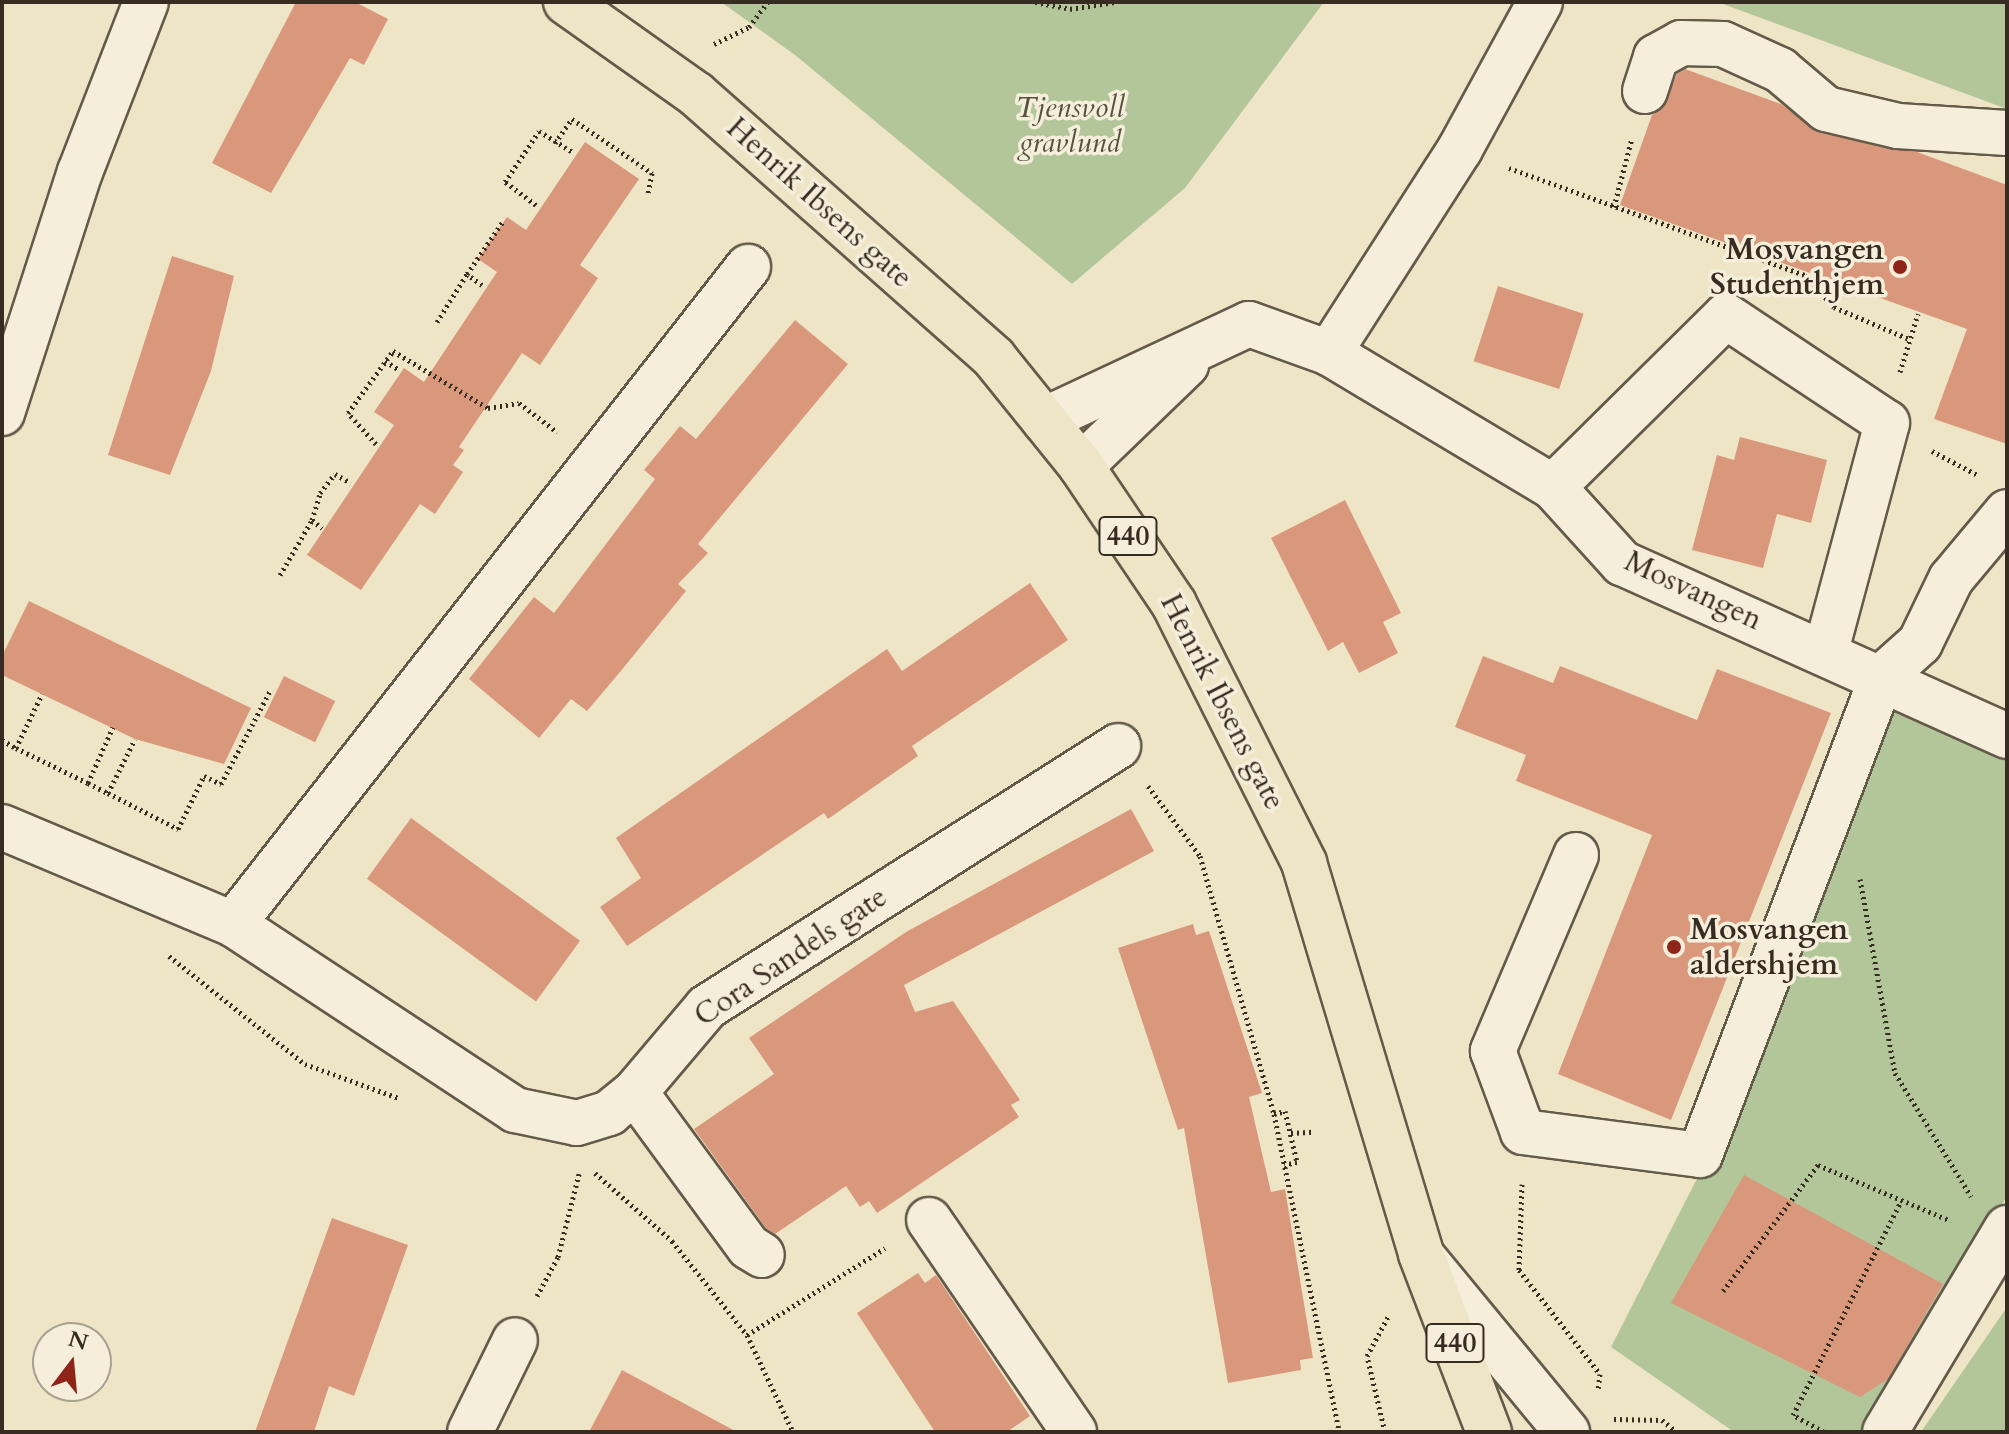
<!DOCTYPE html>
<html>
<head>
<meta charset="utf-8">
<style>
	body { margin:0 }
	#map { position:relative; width:2009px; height:1434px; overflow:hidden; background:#eee5c7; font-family:Cardo,serif }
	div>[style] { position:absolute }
	.green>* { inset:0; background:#b3c69a }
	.building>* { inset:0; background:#d9987b; transform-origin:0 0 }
	.path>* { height:5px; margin-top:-2.5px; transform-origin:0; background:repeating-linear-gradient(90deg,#362c21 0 2px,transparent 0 6px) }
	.roads { filter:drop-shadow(2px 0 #645a4a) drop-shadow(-2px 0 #645a4a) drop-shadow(0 2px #645a4a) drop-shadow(0 -2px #645a4a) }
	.minor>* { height:44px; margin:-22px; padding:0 22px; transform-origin:22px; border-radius:22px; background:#f4eedb }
	.major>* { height:44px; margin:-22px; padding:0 22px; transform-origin:22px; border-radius:22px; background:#eee5c7 }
	.dots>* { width:22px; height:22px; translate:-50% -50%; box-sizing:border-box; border:4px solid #f4eedb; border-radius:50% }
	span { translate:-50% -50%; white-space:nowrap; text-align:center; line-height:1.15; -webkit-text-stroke:7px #f4eedb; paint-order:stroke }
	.shield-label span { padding:2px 6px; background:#f4eedb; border:2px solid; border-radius:6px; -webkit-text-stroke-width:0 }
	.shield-label { font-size:28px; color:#362c21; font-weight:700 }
	.park-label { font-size:30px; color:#55523f; font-style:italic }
	.street-label { font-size:30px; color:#362c21 }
	.poi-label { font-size:30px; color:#362c21; font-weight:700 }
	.right { translate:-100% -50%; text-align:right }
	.left { translate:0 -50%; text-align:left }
	.frame { position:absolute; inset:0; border:4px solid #362c21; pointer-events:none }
	.north { position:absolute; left:32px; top:1322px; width:80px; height:80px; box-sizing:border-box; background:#f4eedb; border:2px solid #a8a091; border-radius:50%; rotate:16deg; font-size:22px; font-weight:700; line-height:32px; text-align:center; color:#362c21 }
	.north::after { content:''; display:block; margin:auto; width:28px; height:36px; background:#8f2418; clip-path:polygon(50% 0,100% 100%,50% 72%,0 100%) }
</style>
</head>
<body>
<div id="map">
	<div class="green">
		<div style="clip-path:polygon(721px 2px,1324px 2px,1185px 188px,1072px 284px,795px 55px)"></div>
		<div style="clip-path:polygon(1721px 2px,2007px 2px,2007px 109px,1723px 4px)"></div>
		<div style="clip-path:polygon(1892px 705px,2007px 761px,2007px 1196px,1865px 1432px,1734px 1432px,1611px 1347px,1754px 1067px)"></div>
		<div style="clip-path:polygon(2007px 1307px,2007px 1432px,1921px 1432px)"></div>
	</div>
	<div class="building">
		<div style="clip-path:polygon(296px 2px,355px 2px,388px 19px,364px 65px,350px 58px,271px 193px,212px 163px)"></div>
		<div style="clip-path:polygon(1685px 69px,1781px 104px,1820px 133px,1917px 152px,2007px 185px,2007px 444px,1934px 419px,1967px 329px,1620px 205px,1652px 115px,1662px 109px,1677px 74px)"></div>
		<div style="clip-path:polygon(585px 142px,639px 179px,580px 265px,598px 278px,540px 365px,522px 353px,459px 447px,464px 450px,453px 465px,463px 472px,435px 514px,420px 504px,361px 590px,307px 555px,394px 425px,374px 412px,404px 368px,424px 382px,497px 272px,478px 259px,507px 217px,526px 230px)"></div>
		<div style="clip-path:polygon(172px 256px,234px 276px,211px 371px,170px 475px,108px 455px)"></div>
		<div style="left:1498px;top:286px;width:90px;height:79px;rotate:18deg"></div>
		<div style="clip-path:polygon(795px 320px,848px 364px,698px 544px,708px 553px,678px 584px,686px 591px,620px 672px,587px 711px,571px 699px,539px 738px,469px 679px,534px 597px,554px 613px,655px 479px,644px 470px,680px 426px,696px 439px)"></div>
		<div style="clip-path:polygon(1740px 437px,1827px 460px,1811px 523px,1777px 514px,1763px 568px,1692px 550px,1717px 455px,1734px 460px)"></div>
		<div style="clip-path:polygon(1345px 500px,1401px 613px,1383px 622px,1398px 653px,1359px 673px,1343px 642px,1328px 651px,1271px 538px)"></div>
		<div style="clip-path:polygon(1030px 583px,1068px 640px,912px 746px,918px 756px,828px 819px,824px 813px,627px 946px,600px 907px,641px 878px,616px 838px,887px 649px,902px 671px)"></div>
		<div style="clip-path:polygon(29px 601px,251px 708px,224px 764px,135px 739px,2px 675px,2px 656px)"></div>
		<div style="clip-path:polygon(1483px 656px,1553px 683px,1560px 666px,1697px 720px,1717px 669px,1831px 713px,1671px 1120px,1558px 1074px,1652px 835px,1516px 781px,1526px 755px,1455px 727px)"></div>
		<div style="left:284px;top:676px;width:57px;height:46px;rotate:26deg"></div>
		<div style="clip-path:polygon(1131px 809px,1154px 851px,904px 985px,915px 1012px,953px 1001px,1020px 1100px,1011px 1105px,1019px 1117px,877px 1213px,869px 1201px,860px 1207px,846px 1186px,775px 1234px,766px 1228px,694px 1129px,774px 1074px,749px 1038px,906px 932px)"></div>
		<div style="left:411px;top:818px;width:209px;height:75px;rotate:36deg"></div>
		<div style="clip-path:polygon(1193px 924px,1196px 935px,1209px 931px,1262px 1093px,1249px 1097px,1271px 1192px,1285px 1189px,1313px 1358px,1300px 1360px,1301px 1370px,1228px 1383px,1184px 1128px,1178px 1130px,1118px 948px)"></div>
		<div style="clip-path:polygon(1744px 1175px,1943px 1284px,1888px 1379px,1860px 1397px,1671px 1303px)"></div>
		<div style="clip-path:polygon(332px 1218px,408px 1245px,354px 1396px,329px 1386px,314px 1432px,255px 1432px)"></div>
		<div style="clip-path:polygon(918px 1273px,925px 1283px,936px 1275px,1030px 1416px,1007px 1432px,935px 1432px,857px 1313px)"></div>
		<div style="clip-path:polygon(622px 1370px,737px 1432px,589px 1432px)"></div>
	</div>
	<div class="path">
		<div style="left:1035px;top:2px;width:36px;rotate:11deg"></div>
		<div style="left:1070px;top:9px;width:45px;rotate:-9deg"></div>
		<div style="left:714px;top:44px;width:39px;rotate:-26deg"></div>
		<div style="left:749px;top:27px;width:31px;rotate:-53deg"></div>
		<div style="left:555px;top:143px;width:29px;rotate:-55deg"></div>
		<div style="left:572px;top:119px;width:97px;rotate:34deg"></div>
		<div style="left:652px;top:173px;width:20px;rotate:101deg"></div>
		<div style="left:1509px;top:168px;width:315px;rotate:19.9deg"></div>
		<div style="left:1805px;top:275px;width:43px;rotate:47.8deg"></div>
		<div style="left:1834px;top:307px;width:82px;rotate:23.1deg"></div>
		<div style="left:536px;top:205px;width:39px;rotate:-143deg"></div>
		<div style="left:505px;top:182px;width:61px;rotate:-56.3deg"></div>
		<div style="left:539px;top:131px;width:39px;rotate:32deg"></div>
		<div style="left:1614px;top:207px;width:71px;rotate:-75.4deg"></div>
		<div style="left:482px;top:285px;width:19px;rotate:-144deg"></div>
		<div style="left:467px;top:274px;width:65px;rotate:-55.6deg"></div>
		<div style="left:437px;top:322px;width:57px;rotate:-58deg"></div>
		<div style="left:385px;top:361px;width:15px;rotate:32deg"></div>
		<div style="left:1900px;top:372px;width:61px;rotate:-72.8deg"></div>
		<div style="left:376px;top:444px;width:42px;rotate:-132.1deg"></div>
		<div style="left:348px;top:413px;width:77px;rotate:-54deg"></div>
		<div style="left:393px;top:351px;width:111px;rotate:31deg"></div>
		<div style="left:488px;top:408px;width:31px;rotate:-9deg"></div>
		<div style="left:519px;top:403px;width:48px;rotate:37.3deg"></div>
		<div style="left:1932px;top:451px;width:50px;rotate:27.6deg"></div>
		<div style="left:312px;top:520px;width:28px;rotate:-73deg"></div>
		<div style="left:320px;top:493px;width:24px;rotate:-52deg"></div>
		<div style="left:335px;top:474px;width:18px;rotate:29deg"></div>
		<div style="left:280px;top:575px;width:64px;rotate:-59.8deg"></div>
		<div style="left:312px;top:520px;width:13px;rotate:39deg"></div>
		<div style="left:2px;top:740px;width:16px;rotate:30deg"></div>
		<div style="left:16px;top:748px;width:60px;rotate:-64.3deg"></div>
		<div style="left:16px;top:748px;width:80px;rotate:25.9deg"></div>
		<div style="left:88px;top:783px;width:61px;rotate:-65.9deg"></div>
		<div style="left:88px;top:783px;width:22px;rotate:27deg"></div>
		<div style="left:108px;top:793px;width:60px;rotate:-63.4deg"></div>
		<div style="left:1148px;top:786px;width:87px;rotate:53.4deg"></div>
		<div style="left:1200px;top:856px;width:268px;rotate:74deg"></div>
		<div style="left:1274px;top:1114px;width:325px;rotate:78.4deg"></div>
		<div style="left:108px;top:793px;width:79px;rotate:27.2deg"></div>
		<div style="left:178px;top:829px;width:59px;rotate:-63.9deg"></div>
		<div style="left:204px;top:776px;width:19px;rotate:25deg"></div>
		<div style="left:221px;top:784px;width:105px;rotate:-62.2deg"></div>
		<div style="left:1860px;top:879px;width:197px;rotate:79.8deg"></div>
		<div style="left:1895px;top:1073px;width:145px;rotate:58.3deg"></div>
		<div style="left:169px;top:956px;width:174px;rotate:38.5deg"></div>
		<div style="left:305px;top:1064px;width:100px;rotate:19.9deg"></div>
		<div style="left:1274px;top:1114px;width:11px;rotate:-15deg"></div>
		<div style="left:1285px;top:1111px;width:52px;rotate:76.8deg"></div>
		<div style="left:1297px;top:1162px;width:13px;rotate:167deg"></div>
		<div style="left:1291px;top:1133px;width:22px;rotate:-3deg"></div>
		<div style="left:595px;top:1173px;width:103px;rotate:41.4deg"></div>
		<div style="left:672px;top:1241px;width:120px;rotate:51.4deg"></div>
		<div style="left:747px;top:1335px;width:107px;rotate:64.6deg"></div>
		<div style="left:1522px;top:1184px;width:86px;rotate:92deg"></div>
		<div style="left:1519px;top:1270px;width:132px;rotate:52.1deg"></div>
		<div style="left:1600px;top:1374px;width:16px;rotate:97deg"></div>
		<div style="left:1723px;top:1291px;width:158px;rotate:-53deg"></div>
		<div style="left:1818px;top:1165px;width:144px;rotate:22.8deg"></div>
		<div style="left:537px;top:1296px;width:44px;rotate:-61.7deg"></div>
		<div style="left:558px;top:1257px;width:86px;rotate:-75.8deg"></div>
		<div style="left:747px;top:1335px;width:163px;rotate:-32.2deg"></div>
		<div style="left:1614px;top:1419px;width:48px;rotate:1.2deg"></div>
		<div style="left:1662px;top:1420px;width:19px;rotate:39deg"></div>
		<div style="left:1385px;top:1432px;width:78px;rotate:-103.3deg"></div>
		<div style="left:1367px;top:1356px;width:47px;rotate:-61.8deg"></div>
		<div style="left:1824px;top:1432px;width:35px;rotate:-151deg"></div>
		<div style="left:1793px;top:1415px;width:240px;rotate:-63.2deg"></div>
	</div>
	<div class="roads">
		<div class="minor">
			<div style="left:1645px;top:91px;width:36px;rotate:-72deg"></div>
			<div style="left:1656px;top:57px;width:29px;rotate:-29deg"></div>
			<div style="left:1681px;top:43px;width:42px;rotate:1.4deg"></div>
			<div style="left:1723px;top:44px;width:63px;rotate:24.5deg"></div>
			<div style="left:1780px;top:70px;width:60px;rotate:40.3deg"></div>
			<div style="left:1826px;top:109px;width:74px;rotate:13.3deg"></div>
			<div style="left:1898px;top:126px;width:109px;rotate:3.7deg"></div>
			<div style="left:1329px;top:353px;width:242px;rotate:-57.3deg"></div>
			<div style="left:1460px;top:149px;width:167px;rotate:-61.4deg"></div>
			<div style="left:2px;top:413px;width:253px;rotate:-72.1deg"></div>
			<div style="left:80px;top:172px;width:182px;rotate:-68.8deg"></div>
			<div style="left:1044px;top:420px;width:226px;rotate:-25.1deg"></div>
			<div style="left:1249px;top:324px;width:85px;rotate:19.9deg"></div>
			<div style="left:1329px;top:353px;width:261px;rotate:30.9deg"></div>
			<div style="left:1553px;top:487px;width:103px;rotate:47.8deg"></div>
			<div style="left:1622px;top:563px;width:422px;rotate:24.2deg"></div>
			<div style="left:1081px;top:466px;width:146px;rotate:-43.9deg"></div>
			<div style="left:1553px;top:487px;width:243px;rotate:-44.7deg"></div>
			<div style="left:1726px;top:316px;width:193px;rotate:33.6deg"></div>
			<div style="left:1887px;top:423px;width:236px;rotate:105deg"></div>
			<div style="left:2px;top:827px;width:251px;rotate:22.8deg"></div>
			<div style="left:233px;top:924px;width:835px;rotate:-51.91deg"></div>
			<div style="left:1576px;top:855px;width:213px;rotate:113deg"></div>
			<div style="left:1493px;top:1051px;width:86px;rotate:69.7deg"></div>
			<div style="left:1523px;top:1132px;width:178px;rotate:7.4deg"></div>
			<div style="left:1700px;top:1155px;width:511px;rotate:-69.16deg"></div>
			<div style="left:1882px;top:677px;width:51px;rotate:-41.8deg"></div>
			<div style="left:1920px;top:643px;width:71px;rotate:-64.2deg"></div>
			<div style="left:1951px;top:579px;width:87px;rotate:-50.1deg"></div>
			<div style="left:233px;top:924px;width:338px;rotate:33.4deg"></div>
			<div style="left:515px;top:1110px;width:63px;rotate:11.8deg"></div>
			<div style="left:577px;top:1123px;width:34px;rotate:-17deg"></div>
			<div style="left:609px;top:1113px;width:33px;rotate:-39deg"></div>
			<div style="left:635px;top:1092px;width:111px;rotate:-49.7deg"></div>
			<div style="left:707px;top:1007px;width:487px;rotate:-32.4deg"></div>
			<div style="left:635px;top:1092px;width:192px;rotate:53.7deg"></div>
			<div style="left:749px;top:1247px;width:15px;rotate:32deg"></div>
			<div style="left:929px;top:1220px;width:257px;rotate:55.6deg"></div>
			<div style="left:1426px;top:1261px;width:222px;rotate:50.5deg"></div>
			<div style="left:470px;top:1432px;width:102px;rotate:-63.9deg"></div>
			<div style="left:1885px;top:1432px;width:238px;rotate:-59.1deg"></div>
		</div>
		<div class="major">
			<div style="left:566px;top:2px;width:159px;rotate:35.3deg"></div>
			<div style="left:696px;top:94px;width:398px;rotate:41.5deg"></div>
			<div style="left:994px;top:358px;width:139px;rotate:51.1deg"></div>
			<div style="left:1081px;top:466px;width:166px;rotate:56deg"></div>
			<div style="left:1174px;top:604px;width:290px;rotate:63.3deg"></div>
			<div style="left:1304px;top:863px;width:408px;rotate:73.3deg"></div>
			<div style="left:1421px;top:1254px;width:191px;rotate:69.1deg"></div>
		</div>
	</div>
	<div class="dots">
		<div style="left:1900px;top:267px;background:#8f2418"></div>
		<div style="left:1674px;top:947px;background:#8f2418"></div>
	</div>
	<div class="shield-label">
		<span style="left:1128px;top:536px">440</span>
		<span style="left:1455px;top:1343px">440</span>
	</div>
	<div class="park-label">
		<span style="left:1070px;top:125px">Tjensvoll<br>gravlund</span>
	</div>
	<div class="street-label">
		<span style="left:819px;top:203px;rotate:42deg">Henrik Ibsens gate</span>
		<span style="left:1693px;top:591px;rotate:25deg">Mosvangen</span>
		<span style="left:1222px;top:702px;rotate:63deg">Henrik Ibsens gate</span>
		<span style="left:791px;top:957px;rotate:-34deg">Cora Sandels gate</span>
	</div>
	<div class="poi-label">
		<span class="right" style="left:1884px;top:267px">Mosvangen<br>Studenthjem</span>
		<span class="left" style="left:1690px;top:947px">Mosvangen<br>aldershjem</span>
	</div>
	<div class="frame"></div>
	<div class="north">N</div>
</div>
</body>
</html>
